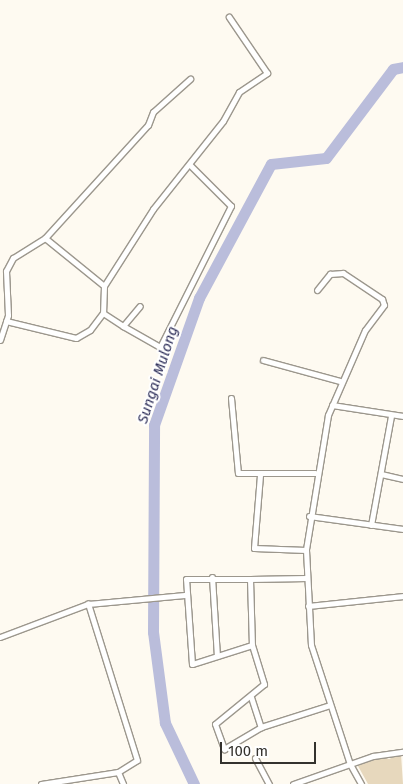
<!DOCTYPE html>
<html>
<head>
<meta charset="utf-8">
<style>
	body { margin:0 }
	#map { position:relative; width:403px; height:784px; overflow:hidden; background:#fefaf1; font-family:"Fira Sans",sans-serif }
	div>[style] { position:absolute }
	.green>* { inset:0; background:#e7d8bd }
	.river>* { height:11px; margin:-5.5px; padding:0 5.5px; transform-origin:5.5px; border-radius:5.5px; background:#babddb }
	.roads { filter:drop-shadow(1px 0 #9c978d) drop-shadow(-1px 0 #9c978d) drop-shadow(0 1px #9c978d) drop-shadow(0 -1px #9c978d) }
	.street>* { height:5px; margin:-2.5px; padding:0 2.5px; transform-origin:2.5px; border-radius:2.5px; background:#fff }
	span { translate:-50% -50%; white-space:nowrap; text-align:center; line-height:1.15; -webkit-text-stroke:4px #fff; paint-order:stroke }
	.water-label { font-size:15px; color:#2f305a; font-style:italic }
	.scale { position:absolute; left:220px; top:742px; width:96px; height:22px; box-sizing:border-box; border:2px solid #34322e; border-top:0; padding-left:6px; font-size:15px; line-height:18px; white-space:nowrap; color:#34322e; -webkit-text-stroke:4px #fff; paint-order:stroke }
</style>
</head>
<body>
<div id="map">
	<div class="green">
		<div style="clip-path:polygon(401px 754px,403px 784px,368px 784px,358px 766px,380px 755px,389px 759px)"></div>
	</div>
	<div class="river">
		<div style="left:194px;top:784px;width:68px;rotate:-115.4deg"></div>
		<div style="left:165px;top:723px;width:92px;rotate:-97.5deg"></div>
		<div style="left:153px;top:632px;width:207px;rotate:-89.7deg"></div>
		<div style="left:154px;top:425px;width:135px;rotate:-70.5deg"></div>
		<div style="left:199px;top:298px;width:152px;rotate:-61.8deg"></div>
		<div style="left:271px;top:164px;width:55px;rotate:-6.2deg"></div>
		<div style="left:326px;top:158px;width:111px;rotate:-53deg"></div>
		<div style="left:393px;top:69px;width:10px;rotate:-11deg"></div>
	</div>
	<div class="roads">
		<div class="street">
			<div style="left:45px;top:238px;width:76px;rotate:39.1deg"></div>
			<div style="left:104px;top:286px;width:91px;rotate:-57.5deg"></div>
			<div style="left:153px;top:209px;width:112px;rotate:-51.5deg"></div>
			<div style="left:223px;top:121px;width:33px;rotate:-61deg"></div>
			<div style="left:239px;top:92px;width:34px;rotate:-34deg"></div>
			<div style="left:267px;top:73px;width:68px;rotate:-124.2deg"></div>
			<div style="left:104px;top:286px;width:27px;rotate:92deg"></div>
			<div style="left:103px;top:313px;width:24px;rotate:33deg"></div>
			<div style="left:123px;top:326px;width:26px;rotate:-50deg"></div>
			<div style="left:317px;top:290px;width:21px;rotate:-51deg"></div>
			<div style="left:330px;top:274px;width:13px;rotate:-4deg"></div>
			<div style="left:343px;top:273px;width:47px;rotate:33.7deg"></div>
			<div style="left:382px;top:299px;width:6px;rotate:72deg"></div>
			<div style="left:384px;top:305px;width:31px;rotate:127deg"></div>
			<div style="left:365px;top:330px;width:93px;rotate:113.5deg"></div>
			<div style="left:328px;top:415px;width:137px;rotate:99.3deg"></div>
			<div style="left:306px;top:550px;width:95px;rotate:87deg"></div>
			<div style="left:311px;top:645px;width:125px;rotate:71.9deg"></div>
			<div style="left:350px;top:764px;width:23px;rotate:61deg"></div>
			<div style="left:6px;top:321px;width:72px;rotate:13.7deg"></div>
			<div style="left:76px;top:338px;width:16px;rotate:-30deg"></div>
			<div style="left:90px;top:330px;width:21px;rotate:-53deg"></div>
			<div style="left:123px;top:326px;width:43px;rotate:29.6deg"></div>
			<div style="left:160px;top:347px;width:158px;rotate:-63.3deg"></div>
			<div style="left:231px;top:206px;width:58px;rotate:-135deg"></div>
			<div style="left:0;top:340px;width:26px;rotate:-72deg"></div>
			<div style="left:8px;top:315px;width:44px;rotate:-92.6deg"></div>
			<div style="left:6px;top:271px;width:15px;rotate:-62deg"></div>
			<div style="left:13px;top:258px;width:38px;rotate:-32deg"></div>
			<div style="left:45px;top:238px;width:153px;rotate:-47.7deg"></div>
			<div style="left:148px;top:125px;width:14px;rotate:-69deg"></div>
			<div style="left:153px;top:112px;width:50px;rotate:-41.7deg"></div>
			<div style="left:263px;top:360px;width:80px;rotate:15.3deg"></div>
			<div style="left:231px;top:398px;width:75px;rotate:84.7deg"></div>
			<div style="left:238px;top:473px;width:77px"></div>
			<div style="left:332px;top:405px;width:72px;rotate:8.8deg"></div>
			<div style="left:381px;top:474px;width:23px;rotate:13deg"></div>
			<div style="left:260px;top:475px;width:73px;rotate:94.7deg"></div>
			<div style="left:254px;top:548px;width:52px;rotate:2.2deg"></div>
			<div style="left:309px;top:516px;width:95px;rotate:7.9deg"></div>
			<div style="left:371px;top:525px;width:111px;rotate:-79.6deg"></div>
			<div style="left:212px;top:577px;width:79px;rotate:86.4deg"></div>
			<div style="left:250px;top:579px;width:57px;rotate:-1deg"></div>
			<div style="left:308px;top:606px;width:96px;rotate:-6deg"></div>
			<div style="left:0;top:637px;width:94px;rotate:-20.6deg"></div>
			<div style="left:88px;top:604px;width:97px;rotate:-5.3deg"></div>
			<div style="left:252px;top:645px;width:63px;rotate:162.4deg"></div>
			<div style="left:192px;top:664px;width:85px;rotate:-94deg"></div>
			<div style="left:186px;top:579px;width:64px"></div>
			<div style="left:250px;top:579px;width:66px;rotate:88.3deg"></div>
			<div style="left:252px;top:645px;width:41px;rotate:72.9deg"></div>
			<div style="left:264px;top:684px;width:63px;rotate:140.8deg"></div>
			<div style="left:215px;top:724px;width:27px;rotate:70deg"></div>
			<div style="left:224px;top:749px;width:43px;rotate:-30.7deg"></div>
			<div style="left:261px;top:727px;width:72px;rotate:-17.7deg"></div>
			<div style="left:251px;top:697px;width:32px;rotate:72deg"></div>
			<div style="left:255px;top:758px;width:30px;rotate:62deg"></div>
			<div style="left:118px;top:772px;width:13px;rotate:67deg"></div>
			<div style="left:41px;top:784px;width:78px;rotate:-8.9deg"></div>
			<div style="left:118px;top:772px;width:22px;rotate:-32deg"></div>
			<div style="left:137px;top:760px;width:164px;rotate:-107.4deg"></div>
			<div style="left:293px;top:784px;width:85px;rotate:-19.3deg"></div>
			<div style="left:373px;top:756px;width:30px;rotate:-8deg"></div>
		</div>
	</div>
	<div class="water-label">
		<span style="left:158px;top:375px;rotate:-72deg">Sungai Mulong</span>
	</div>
	<div class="scale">100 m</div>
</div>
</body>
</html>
